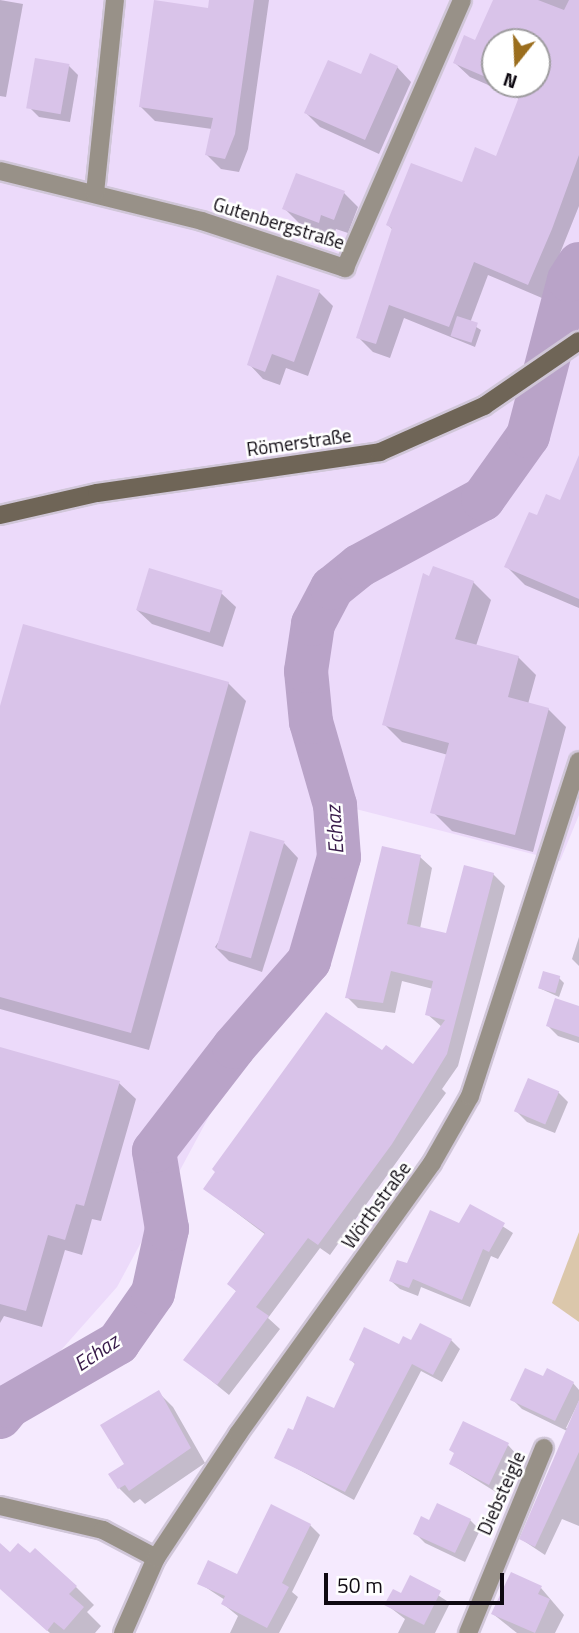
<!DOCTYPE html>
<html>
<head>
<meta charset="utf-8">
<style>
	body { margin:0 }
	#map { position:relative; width:579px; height:1633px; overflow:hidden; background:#f5eafe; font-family:"Titillium Web",sans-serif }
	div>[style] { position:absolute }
	.built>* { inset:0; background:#ecdafa }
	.green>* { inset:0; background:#dbc7ab }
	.shadow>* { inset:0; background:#0003 }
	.river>* { height:44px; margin:-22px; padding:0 22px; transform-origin:22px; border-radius:22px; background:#b9a3c8 }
	.building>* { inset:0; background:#d9c3e9; transform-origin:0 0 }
	.roads { filter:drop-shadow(2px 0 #d0c6d8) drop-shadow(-2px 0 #d0c6d8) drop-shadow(0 2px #d0c6d8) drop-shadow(0 -2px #d0c6d8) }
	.minor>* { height:18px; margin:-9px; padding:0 9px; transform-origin:9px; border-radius:9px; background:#989188 }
	.secondary>* { height:18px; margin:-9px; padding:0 9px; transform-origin:9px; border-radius:9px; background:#6f6557 }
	span { translate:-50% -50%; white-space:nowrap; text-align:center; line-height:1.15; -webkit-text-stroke:5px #fff; paint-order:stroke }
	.street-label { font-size:19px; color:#0e0911 }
	.water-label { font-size:21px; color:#381b4a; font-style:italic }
	.north { position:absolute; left:481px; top:28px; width:70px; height:70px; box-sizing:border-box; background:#fff; border:2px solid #9f9da0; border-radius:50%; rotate:198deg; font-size:19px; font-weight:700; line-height:28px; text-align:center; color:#0e0911 }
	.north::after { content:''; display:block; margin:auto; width:24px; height:32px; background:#9b6e1e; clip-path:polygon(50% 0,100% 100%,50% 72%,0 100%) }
	.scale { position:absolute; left:324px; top:1573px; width:180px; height:32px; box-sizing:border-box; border:4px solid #0e0911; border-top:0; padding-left:9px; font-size:21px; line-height:24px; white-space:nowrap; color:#0e0911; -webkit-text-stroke:5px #fff; paint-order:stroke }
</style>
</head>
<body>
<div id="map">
	<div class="built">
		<div style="clip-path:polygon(evenodd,0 0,579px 0,579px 815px,560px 861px,340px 805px,309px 931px,117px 1287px,0 1419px,0 0,495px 42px,537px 42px,537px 84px,495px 84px,495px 42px)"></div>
	</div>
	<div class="green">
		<div style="clip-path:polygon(579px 1232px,579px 1322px,552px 1303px)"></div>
	</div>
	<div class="shadow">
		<div style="clip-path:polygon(0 0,23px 4px,6px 97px,0 96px)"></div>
		<div style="clip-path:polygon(211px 0,269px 0,248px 149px,239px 172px,221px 169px,207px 155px,212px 129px,155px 121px,141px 107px,210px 10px)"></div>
		<div style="clip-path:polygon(evenodd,495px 0,579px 0,579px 206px,542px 298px,488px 275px,470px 323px,481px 330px,475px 347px,404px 318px,390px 358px,373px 352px,358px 337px,393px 230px,388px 225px,463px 185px,497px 158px,520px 99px,470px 77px,455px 63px,475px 43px,495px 0,495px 42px,537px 42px,537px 84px,495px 84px,495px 42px)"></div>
		<div style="clip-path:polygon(68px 65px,78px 75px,70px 122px,39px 117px,29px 107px)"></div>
		<div style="clip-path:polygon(397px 67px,411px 82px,379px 154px,320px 127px,306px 113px,361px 77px)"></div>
		<div style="clip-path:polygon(344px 193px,358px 207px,348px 233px,336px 229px,333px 236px,299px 223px,284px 208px)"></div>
		<div style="clip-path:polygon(319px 292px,333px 306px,308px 376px,286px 368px,280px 385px,263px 379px,249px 364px)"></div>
		<div style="clip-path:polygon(579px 460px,579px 608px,525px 585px,506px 566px,538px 518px,561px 502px)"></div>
		<div style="clip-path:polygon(473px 582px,491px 600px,476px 646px,518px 657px,536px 675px,528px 704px,548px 709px,566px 727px,533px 852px,452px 831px,434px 813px,448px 755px,402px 742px,384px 724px)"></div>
		<div style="clip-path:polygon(221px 593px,236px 607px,223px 647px,152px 624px,137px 610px)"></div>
		<div style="clip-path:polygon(228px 683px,246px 701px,149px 1050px,0 1009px,0 712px)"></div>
		<div style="clip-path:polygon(284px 843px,298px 858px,262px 972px,229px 961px,215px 947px)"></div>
		<div style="clip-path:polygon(420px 857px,432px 868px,420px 929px,448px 935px,493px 874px,505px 886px,458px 1066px,442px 1089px,446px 1093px,330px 1255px,320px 1248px,268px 1318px,280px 1329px,229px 1395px,186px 1360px,237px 1292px,229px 1284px,266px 1235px,205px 1189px,383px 1053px,413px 1066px,442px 1027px,427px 1014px,433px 989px,402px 981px,395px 1013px,358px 1008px,347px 997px)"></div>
		<div style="clip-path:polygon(579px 937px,579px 966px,572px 959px)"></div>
		<div style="clip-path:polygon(559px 978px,564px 983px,559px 997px,539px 988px)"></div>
		<div style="clip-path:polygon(579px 1008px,579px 1043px,558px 1036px,548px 1026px)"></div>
		<div style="clip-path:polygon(0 1048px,119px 1083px,136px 1099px,101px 1221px,92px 1219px,82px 1255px,65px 1250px,42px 1327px,4px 1316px,0 1323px)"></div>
		<div style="clip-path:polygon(558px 1092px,568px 1102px,555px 1133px,527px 1122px,517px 1112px)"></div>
		<div style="clip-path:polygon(471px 1206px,513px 1233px,498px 1259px,491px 1256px,470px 1307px,421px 1287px,418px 1296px,400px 1289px,391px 1281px,460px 1225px)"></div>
		<div style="clip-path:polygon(451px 1340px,460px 1349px,442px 1382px,421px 1371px,354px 1500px,276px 1457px,294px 1432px,335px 1410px,356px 1365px,351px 1360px,412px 1342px)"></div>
		<div style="clip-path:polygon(544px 1378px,573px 1383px,579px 1390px,579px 1401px,566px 1428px,579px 1434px,579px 1526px,562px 1519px,545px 1555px,521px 1539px,567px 1431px,522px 1409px,512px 1399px)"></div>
		<div style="clip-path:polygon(158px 1392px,173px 1407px,205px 1463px,145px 1504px,140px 1499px,134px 1503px,119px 1488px)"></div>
		<div style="clip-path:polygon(508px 1445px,517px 1455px,499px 1494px,451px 1464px)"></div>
		<div style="clip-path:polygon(470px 1520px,480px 1530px,465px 1562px,425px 1543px,415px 1533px,430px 1522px)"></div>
		<div style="clip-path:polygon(310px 1525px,320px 1535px,292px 1592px,298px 1597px,279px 1633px,230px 1633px,238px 1616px,223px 1604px,225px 1600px,199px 1583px,238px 1576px)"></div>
		<div style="clip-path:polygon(0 1564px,76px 1587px,94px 1605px,87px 1612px,101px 1626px,95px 1633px,50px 1633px,0 1587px)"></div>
		<div style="clip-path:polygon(410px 1577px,450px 1603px,435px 1633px,398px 1633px,405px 1619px,387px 1605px,402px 1595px)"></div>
		<div style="clip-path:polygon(541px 1588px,564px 1615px,555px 1633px,517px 1633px,493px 1614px)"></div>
	</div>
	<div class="river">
		<div style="left:0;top:1417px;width:14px;rotate:-51deg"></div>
		<div style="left:9px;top:1406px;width:126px;rotate:-30deg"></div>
		<div style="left:118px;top:1343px;width:61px;rotate:-55deg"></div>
		<div style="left:153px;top:1293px;width:66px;rotate:-77.7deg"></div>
		<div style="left:167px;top:1229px;width:79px;rotate:-99.5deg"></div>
		<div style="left:154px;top:1151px;width:131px;rotate:-52.4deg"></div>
		<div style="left:234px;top:1047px;width:114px;rotate:-48.9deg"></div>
		<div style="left:309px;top:961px;width:108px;rotate:-73.9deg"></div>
		<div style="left:339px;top:857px;width:52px;rotate:-94.4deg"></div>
		<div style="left:335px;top:805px;width:86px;rotate:-106.1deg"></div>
		<div style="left:311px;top:722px;width:51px;rotate:-95.6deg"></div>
		<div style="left:306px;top:671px;width:48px;rotate:-81.5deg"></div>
		<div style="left:313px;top:624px;width:41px;rotate:-62.2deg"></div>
		<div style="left:332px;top:588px;width:35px;rotate:-39deg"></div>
		<div style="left:359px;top:566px;width:141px;rotate:-28.4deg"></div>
		<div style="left:483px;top:499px;width:77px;rotate:-54.5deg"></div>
		<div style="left:528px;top:436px;width:161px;rotate:-75.3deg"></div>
		<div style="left:569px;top:280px;width:19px;rotate:-58deg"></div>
	</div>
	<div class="building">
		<div style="clip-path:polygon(154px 0,208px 8px,209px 0,254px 0,235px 134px,225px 159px,205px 155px,213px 118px,139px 107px)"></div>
		<div style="clip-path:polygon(493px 0,538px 0,564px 10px,569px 0,579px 0,579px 155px,552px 229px,528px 285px,474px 262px,449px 327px,389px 305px,376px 344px,356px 338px,392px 228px,386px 225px,411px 163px,462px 182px,475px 147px,496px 156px,524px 84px,537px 84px,537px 42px,495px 42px,495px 81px,453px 63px,464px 35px,475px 40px)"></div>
		<div style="clip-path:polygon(370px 53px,398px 66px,365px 140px,304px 113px,328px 60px,361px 74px)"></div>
		<div style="left:35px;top:58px;width:35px;height:51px;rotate:10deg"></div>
		<div style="clip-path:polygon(296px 173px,345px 191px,334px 220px,321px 215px,319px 223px,282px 209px)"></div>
		<div style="clip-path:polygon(277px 275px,320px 290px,294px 362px,272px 354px,265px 372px,247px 365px)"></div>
		<div style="left:457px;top:316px;width:22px;height:21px;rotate:18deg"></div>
		<div style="clip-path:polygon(579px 455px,579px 599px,504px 567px,529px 512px,537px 515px,546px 494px,560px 500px)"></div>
		<div style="clip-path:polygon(433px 566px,474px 581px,455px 639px,519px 656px,508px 697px,549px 708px,515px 835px,430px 813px,449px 743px,382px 725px,423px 573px,429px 576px)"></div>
		<div style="left:149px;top:568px;width:77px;height:44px;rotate:17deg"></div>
		<div style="clip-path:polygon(23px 624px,229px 682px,131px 1033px,0 997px,0 706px)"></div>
		<div style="left:250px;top:831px;width:36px;height:122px;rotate:16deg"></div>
		<div style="clip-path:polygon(382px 846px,421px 855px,407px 924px,446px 933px,464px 865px,494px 873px,447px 1054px,392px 1144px,318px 1245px,308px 1238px,256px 1307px,269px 1316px,217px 1385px,183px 1360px,236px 1291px,227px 1284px,265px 1233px,203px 1189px,215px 1172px,212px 1169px,326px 1012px,382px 1050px,386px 1045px,413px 1064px,445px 1020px,425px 1015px,433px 981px,391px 971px,383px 1003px,345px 998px)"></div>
		<div style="left:543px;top:971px;width:18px;height:18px;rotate:16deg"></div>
		<div style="clip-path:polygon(555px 998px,579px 1006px,579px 1037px,546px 1026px)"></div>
		<div style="clip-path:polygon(0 1047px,120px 1081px,84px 1206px,76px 1204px,65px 1240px,48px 1235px,26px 1311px,0 1304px)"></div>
		<div style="left:528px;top:1078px;width:34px;height:36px;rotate:23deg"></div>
		<div style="clip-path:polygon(470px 1204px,505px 1223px,489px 1252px,483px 1249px,462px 1300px,413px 1279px,409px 1288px,389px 1281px,397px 1260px,407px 1263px,430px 1210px,459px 1223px)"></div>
		<div style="clip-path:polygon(420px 1323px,452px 1339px,433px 1375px,412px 1364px,345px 1492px,274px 1458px,288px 1428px,293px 1430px,307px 1396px,334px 1408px,355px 1363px,349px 1360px,364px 1327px,399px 1344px,403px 1336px,411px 1340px)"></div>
		<div style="clip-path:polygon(525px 1368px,543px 1376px,547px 1368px,574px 1382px,555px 1421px,510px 1400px)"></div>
		<div style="clip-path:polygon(159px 1390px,191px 1448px,129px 1491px,125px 1485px,118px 1489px,108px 1474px,124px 1464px,100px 1425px)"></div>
		<div style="clip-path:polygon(579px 1400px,579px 1452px,535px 1547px,519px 1539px)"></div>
		<div style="clip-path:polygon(463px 1421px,509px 1443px,489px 1485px,449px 1464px,454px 1453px,449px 1450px)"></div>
		<div style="clip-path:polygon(437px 1503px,471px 1519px,455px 1553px,413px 1534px,421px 1516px,429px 1520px)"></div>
		<div style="clip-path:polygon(271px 1504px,311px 1524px,282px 1583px,289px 1587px,267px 1628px,221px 1604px,225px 1596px,197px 1584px,208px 1560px,237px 1574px)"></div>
		<div style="clip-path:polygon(0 1543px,10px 1552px,18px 1543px,30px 1553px,35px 1548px,77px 1586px,69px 1594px,84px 1607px,64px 1630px,54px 1622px,47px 1631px,0 1589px)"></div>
		<div style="clip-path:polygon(511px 1572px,542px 1586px,538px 1594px,550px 1599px,535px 1633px,491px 1614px)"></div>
		<div style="clip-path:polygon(410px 1575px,441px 1591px,424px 1625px,384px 1605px,393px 1589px,401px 1593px)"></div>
	</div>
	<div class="roads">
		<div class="minor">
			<div style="left:0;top:171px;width:208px;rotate:13.9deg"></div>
			<div style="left:202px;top:221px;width:151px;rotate:18.2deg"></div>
			<div style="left:345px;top:268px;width:292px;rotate:-66.4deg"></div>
			<div style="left:95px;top:193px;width:194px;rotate:-84.1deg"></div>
			<div style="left:0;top:1506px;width:106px;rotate:13.1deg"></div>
			<div style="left:103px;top:1530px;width:60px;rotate:27.8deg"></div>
			<div style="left:123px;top:1633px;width:82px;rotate:-66.3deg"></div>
			<div style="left:156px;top:1558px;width:149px;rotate:-56.5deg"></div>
			<div style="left:238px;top:1434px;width:333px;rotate:-54.4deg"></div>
			<div style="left:432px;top:1163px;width:77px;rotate:-60.4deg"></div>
			<div style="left:470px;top:1096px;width:352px;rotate:-72deg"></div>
			<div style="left:468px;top:1633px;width:200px;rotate:-67.7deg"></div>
		</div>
		<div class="secondary">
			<div style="left:0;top:515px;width:99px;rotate:-12.8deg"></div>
			<div style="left:97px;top:493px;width:286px;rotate:-8.2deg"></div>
			<div style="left:380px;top:452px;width:114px;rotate:-23.9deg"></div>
			<div style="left:484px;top:406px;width:115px;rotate:-34.4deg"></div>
		</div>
	</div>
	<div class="street-label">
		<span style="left:279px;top:223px;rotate:17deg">Gutenbergstraße</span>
		<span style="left:299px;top:442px;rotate:-8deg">Römerstraße</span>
		<span style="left:376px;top:1205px;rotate:-54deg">Wörthstraße</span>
		<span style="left:501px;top:1493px;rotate:-66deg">Diebsteigle</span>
	</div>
	<div class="water-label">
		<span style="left:334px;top:830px;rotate:-94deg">Echaz</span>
		<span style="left:96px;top:1352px;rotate:-34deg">Echaz</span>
	</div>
	<div class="north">N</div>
	<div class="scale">50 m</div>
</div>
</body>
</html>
